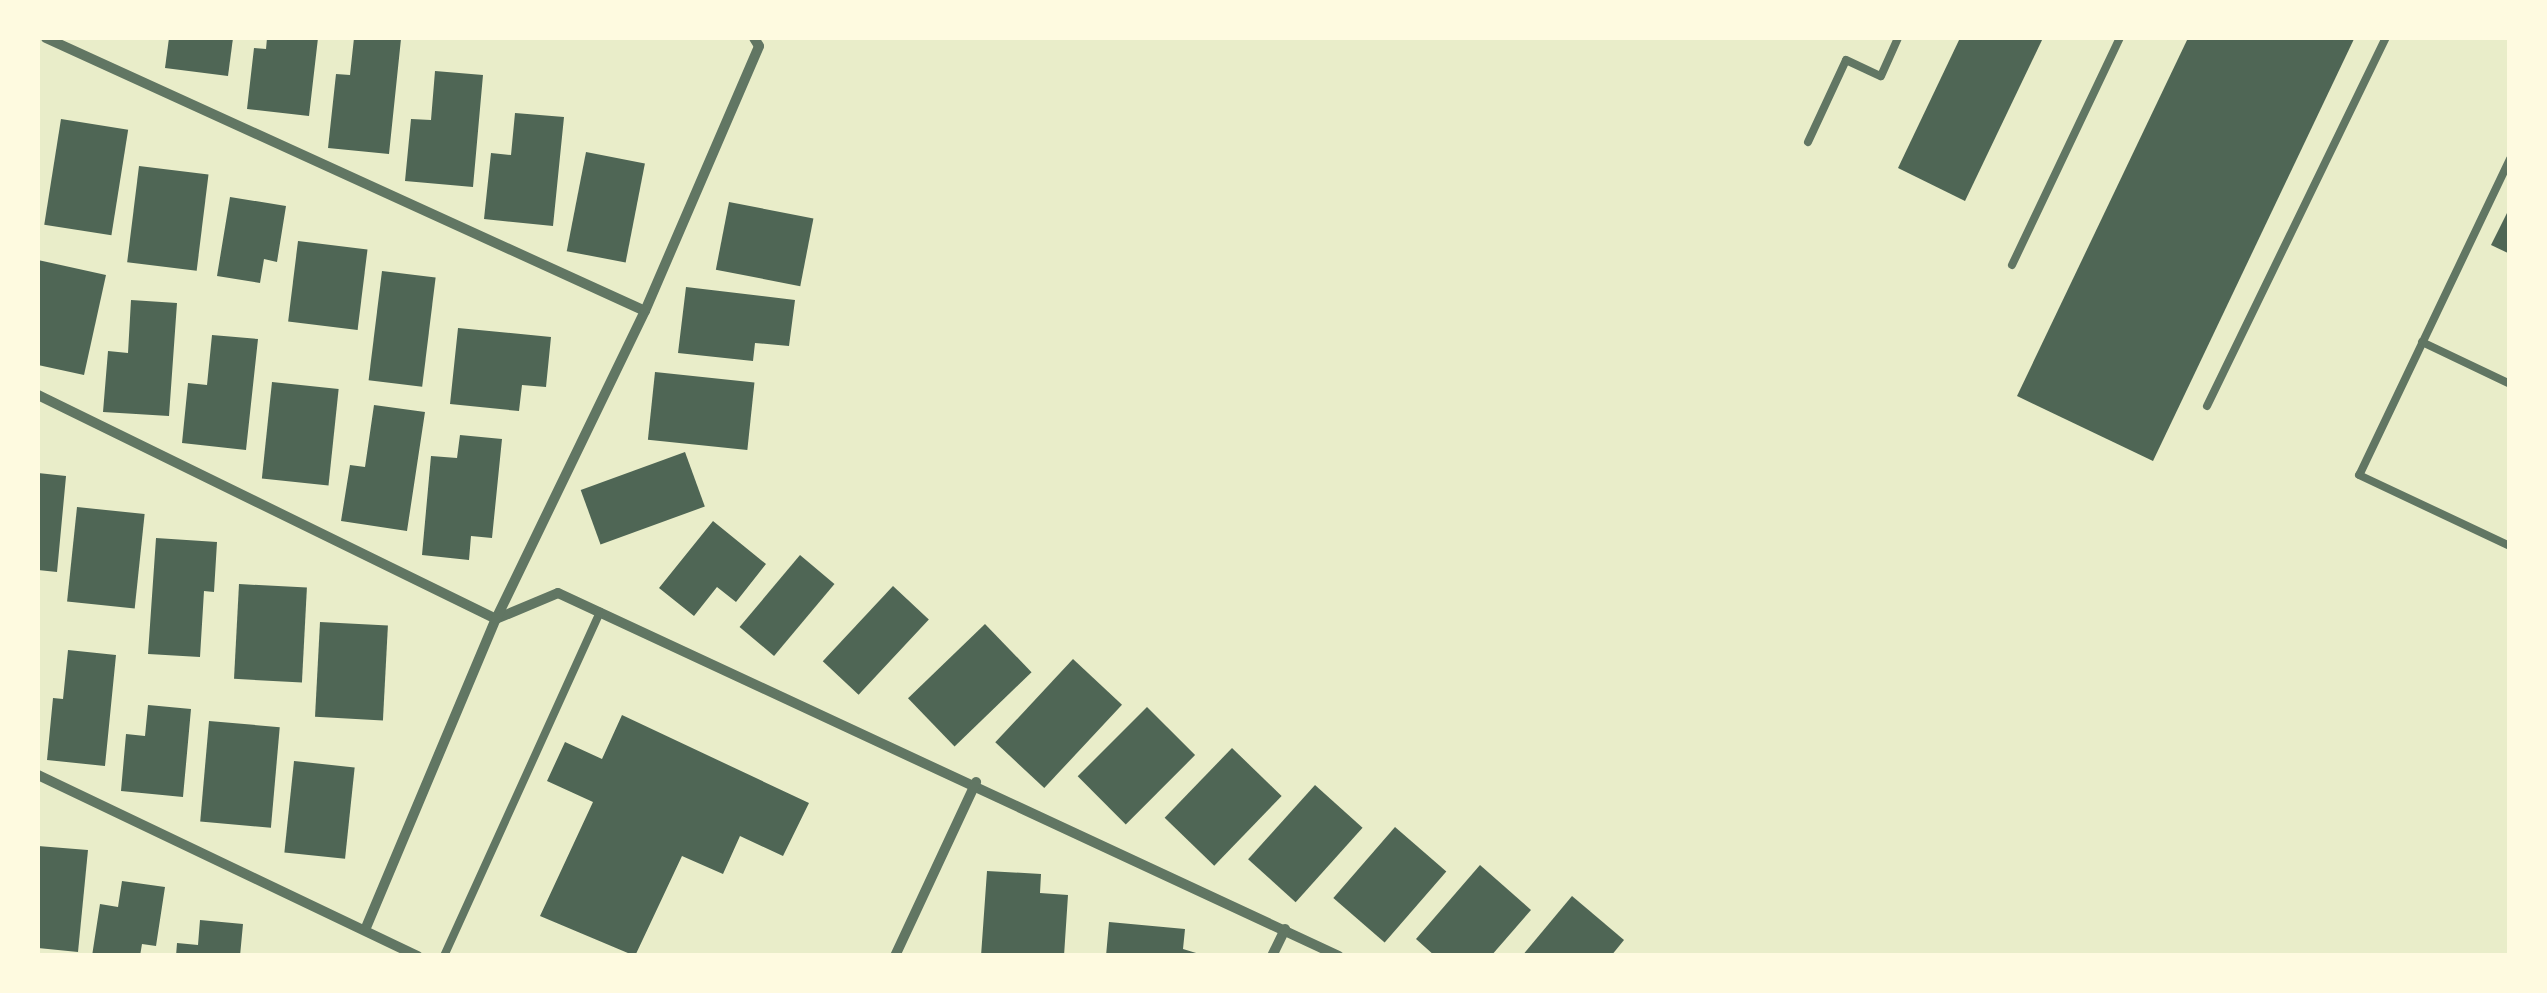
<!DOCTYPE html>
<html>
<head>
<meta charset="utf-8">
<style>
	body { margin:0 }
	#map { position:relative; width:2547px; height:993px; overflow:hidden; background:#e9edc9; font-family:Ubuntu,sans-serif }
	div>[style] { position:absolute }
	.building>* { inset:0; background:#4f6655; transform-origin:0 0 }
	.service>* { height:8px; margin:-4px; padding:0 4px; transform-origin:4px; border-radius:4px; background:#617663 }
	.minor>* { height:10px; margin:-5px; padding:0 5px; transform-origin:5px; border-radius:5px; background:#617663 }
	span { translate:-50% -50%; white-space:nowrap; text-align:center; line-height:1.15; -webkit-text-stroke:10px #fefae0; paint-order:stroke }
	.frame { position:absolute; inset:0; border:40px solid #fefae0; pointer-events:none }
</style>
</head>
<body>
<div id="map">
	<div class="building">
		<div style="clip-path:polygon(169px 38px,233px 38px,228px 76px,165px 68px)"></div>
		<div style="clip-path:polygon(267px 38px,318px 38px,309px 116px,247px 109px,254px 48px,266px 49px)"></div>
		<div style="clip-path:polygon(354px 38px,401px 39px,389px 154px,328px 148px,336px 74px,350px 75px)"></div>
		<div style="clip-path:polygon(1960px 38px,2043px 38px,1965px 201px,1898px 168px)"></div>
		<div style="clip-path:polygon(2188px 38px,2354px 39px,2153px 461px,2017px 396px)"></div>
		<div style="clip-path:polygon(435px 71px,483px 75px,473px 187px,405px 181px,411px 119px,431px 120px)"></div>
		<div style="clip-path:polygon(515px 113px,564px 117px,553px 226px,484px 219px,491px 153px,511px 155px)"></div>
		<div style="left:61px;top:119px;width:68px;height:107px;rotate:9deg"></div>
		<div style="left:586px;top:152px;width:60px;height:101px;rotate:11deg"></div>
		<div style="left:139px;top:166px;width:70px;height:97px;rotate:7deg"></div>
		<div style="clip-path:polygon(230px 197px,286px 206px,277px 262px,264px 259px,260px 283px,217px 276px)"></div>
		<div style="left:729px;top:202px;width:86px;height:69px;rotate:11deg"></div>
		<div style="clip-path:polygon(2510px 207px,2510px 254px,2491px 245px)"></div>
		<div style="left:298px;top:241px;width:70px;height:81px;rotate:7deg"></div>
		<div style="clip-path:polygon(38px 260px,106px 275px,84px 375px,38px 365px)"></div>
		<div style="left:382px;top:271px;width:54px;height:110px;rotate:7deg"></div>
		<div style="clip-path:polygon(686px 287px,795px 300px,789px 346px,755px 343px,753px 361px,678px 353px)"></div>
		<div style="clip-path:polygon(131px 300px,177px 303px,169px 416px,103px 412px,108px 351px,128px 353px)"></div>
		<div style="clip-path:polygon(458px 328px,551px 337px,546px 387px,522px 385px,519px 411px,450px 404px)"></div>
		<div style="clip-path:polygon(212px 335px,258px 339px,246px 450px,182px 443px,188px 383px,207px 385px)"></div>
		<div style="left:655px;top:372px;width:100px;height:68px;rotate:6deg"></div>
		<div style="left:272px;top:382px;width:67px;height:97px;rotate:6deg"></div>
		<div style="clip-path:polygon(374px 405px,425px 412px,407px 531px,341px 521px,350px 465px,365px 467px)"></div>
		<div style="clip-path:polygon(460px 435px,502px 439px,492px 538px,471px 536px,469px 560px,422px 555px,431px 456px,457px 458px)"></div>
		<div style="left:685px;top:452px;width:58px;height:111px;rotate:70deg"></div>
		<div style="clip-path:polygon(38px 473px,66px 476px,57px 572px,38px 570px)"></div>
		<div style="left:77px;top:507px;width:68px;height:95px;rotate:6deg"></div>
		<div style="clip-path:polygon(713px 521px,766px 564px,736px 602px,717px 587px,694px 616px,659px 588px)"></div>
		<div style="clip-path:polygon(156px 538px,217px 542px,214px 592px,204px 591px,200px 657px,148px 654px)"></div>
		<div style="left:800px;top:555px;width:45px;height:94px;rotate:40deg"></div>
		<div style="left:239px;top:584px;width:68px;height:95px;rotate:3deg"></div>
		<div style="left:893px;top:586px;width:49px;height:103px;rotate:43deg"></div>
		<div style="left:320px;top:622px;width:68px;height:95px;rotate:3deg"></div>
		<div style="left:985px;top:624px;width:67px;height:107px;rotate:46deg"></div>
		<div style="clip-path:polygon(68px 650px,116px 655px,105px 766px,47px 760px,53px 698px,63px 699px)"></div>
		<div style="left:1073px;top:659px;width:67px;height:114px;rotate:43deg"></div>
		<div style="clip-path:polygon(148px 705px,191px 709px,183px 797px,121px 791px,126px 734px,145px 736px)"></div>
		<div style="left:1147px;top:707px;width:68px;height:98px;rotate:45deg"></div>
		<div style="clip-path:polygon(622px 715px,809px 803px,783px 856px,740px 836px,723px 874px,682px 856px,635px 956px,540px 916px,593px 802px,547px 781px,565px 742px,602px 759px)"></div>
		<div style="left:209px;top:721px;width:71px;height:101px;rotate:5deg"></div>
		<div style="left:1232px;top:748px;width:69px;height:97px;rotate:44deg"></div>
		<div style="left:294px;top:761px;width:61px;height:92px;rotate:6deg"></div>
		<div style="left:1315px;top:785px;width:64px;height:100px;rotate:42deg"></div>
		<div style="left:1395px;top:827px;width:68px;height:94px;rotate:41deg"></div>
		<div style="clip-path:polygon(38px 846px,88px 850px,78px 952px,38px 948px)"></div>
		<div style="clip-path:polygon(1480px 865px,1531px 910px,1491px 956px,1435px 956px,1416px 939px)"></div>
		<div style="clip-path:polygon(987px 871px,1041px 874px,1040px 893px,1068px 895px,1064px 956px,981px 956px)"></div>
		<div style="clip-path:polygon(122px 881px,165px 887px,156px 946px,142px 944px,140px 956px,92px 956px,100px 904px,118px 907px)"></div>
		<div style="clip-path:polygon(1572px 896px,1624px 940px,1611px 956px,1522px 956px)"></div>
		<div style="clip-path:polygon(200px 920px,243px 924px,240px 956px,176px 956px,177px 943px,198px 945px)"></div>
		<div style="clip-path:polygon(1109px 922px,1185px 929px,1183px 949px,1206px 956px,1106px 956px)"></div>
	</div>
	<div class="service">
		<div style="left:1808px;top:142px;width:90px;rotate:-65.1deg"></div>
		<div style="left:1846px;top:60px;width:38px;rotate:25deg"></div>
		<div style="left:1881px;top:76px;width:42px;rotate:-65.9deg"></div>
		<div style="left:2510px;top:159px;width:350px;rotate:115.5deg"></div>
		<div style="left:2359px;top:475px;width:167px;rotate:25.2deg"></div>
		<div style="left:2012px;top:265px;width:251px;rotate:-64.6deg"></div>
		<div style="left:2422px;top:342px;width:98px;rotate:25.5deg"></div>
		<div style="left:2207px;top:406px;width:409px;rotate:-64.1deg"></div>
		<div style="left:444px;top:956px;width:378px;rotate:-65.6deg"></div>
	</div>
	<div class="minor">
		<div style="left:46px;top:38px;width:658px;rotate:24.5deg"></div>
		<div style="left:38px;top:395px;width:510px;rotate:26.06deg"></div>
		<div style="left:496px;top:619px;width:67px;rotate:-22.8deg"></div>
		<div style="left:558px;top:593px;width:861px;rotate:24.93deg"></div>
		<div style="left:38px;top:775px;width:421px;rotate:25.5deg"></div>
		<div style="left:365px;top:930px;width:337px;rotate:-67.2deg"></div>
		<div style="left:496px;top:619px;width:342px;rotate:-64.2deg"></div>
		<div style="left:645px;top:311px;width:288px;rotate:-66.7deg"></div>
		<div style="left:759px;top:46px;width:9px;rotate:-122deg"></div>
		<div style="left:895px;top:956px;width:192px;rotate:-65deg"></div>
		<div style="left:1272px;top:956px;width:30px;rotate:-64deg"></div>
	</div>
	<div class="frame"></div>
</div>
</body>
</html>
